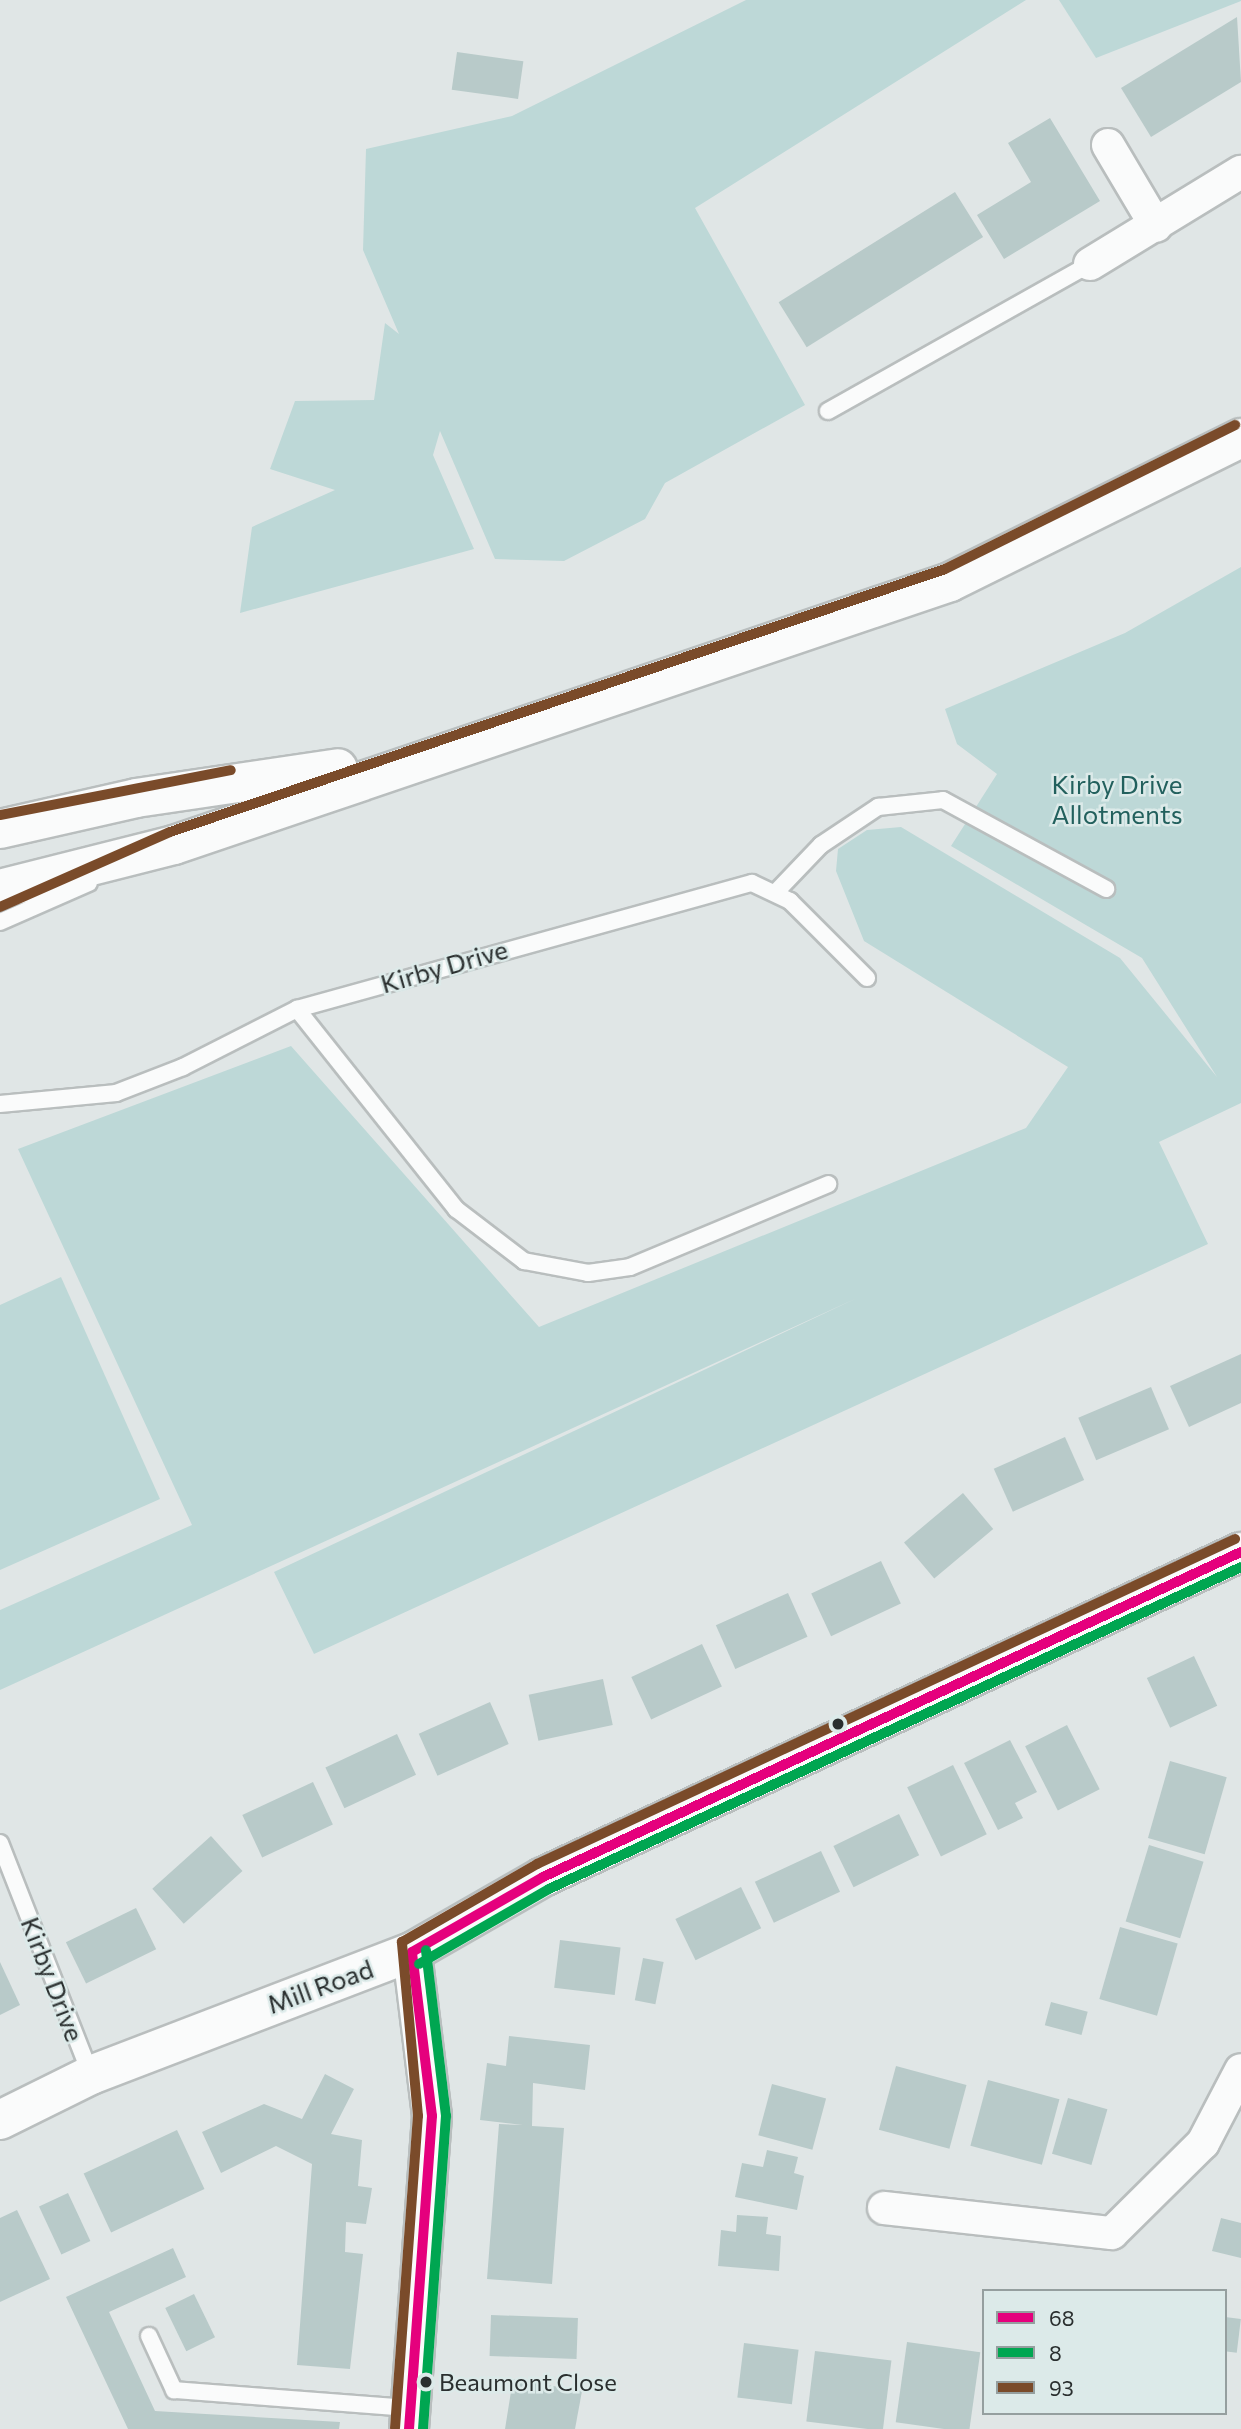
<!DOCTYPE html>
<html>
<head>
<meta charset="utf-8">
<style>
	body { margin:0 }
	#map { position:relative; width:1241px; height:2429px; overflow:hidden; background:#e0e6e6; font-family:Commissioner,sans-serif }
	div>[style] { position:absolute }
	.green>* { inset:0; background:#bdd8d7 }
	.building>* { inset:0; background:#b8cac9; transform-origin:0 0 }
	.roads { filter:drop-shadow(2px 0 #b9bebe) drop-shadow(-2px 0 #b9bebe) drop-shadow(0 2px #b9bebe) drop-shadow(0 -2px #b9bebe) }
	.lane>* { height:16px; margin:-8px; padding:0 8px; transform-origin:8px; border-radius:8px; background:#fafbfb }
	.street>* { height:32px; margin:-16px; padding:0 16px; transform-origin:16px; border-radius:16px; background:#fafbfb }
	.secondary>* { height:38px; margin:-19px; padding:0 19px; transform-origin:19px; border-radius:19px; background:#fafbfb }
	.primary>* { height:38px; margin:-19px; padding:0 19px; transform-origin:19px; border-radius:19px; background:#fafbfb }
	.bus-1>* { height:10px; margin:-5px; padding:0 5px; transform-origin:5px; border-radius:5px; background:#e5007d }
	.bus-2>* { height:10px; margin:-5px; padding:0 5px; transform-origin:5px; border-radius:5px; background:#00a651 }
	.bus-3>* { height:10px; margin:-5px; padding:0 5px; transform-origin:5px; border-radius:5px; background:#7a4b2a }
	.dots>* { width:19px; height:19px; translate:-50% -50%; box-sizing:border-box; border:4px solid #dceae9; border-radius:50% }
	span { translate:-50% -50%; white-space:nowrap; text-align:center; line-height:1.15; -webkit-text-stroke:5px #dceae9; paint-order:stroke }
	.bus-label { font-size:24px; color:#2a2f2f }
	.left { translate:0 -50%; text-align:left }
	.park-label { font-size:26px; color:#22605d }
	.street-label { font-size:26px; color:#2a2f2f }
	.legend { position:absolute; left:982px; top:2289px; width:245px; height:126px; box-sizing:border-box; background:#dceae9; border:2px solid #959f9f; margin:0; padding:9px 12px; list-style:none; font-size:21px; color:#2a2f2f }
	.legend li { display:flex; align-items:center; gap:14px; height:35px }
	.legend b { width:35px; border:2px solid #959f9f }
</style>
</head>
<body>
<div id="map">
	<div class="green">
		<div style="clip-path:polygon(746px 0,1026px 0,695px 208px,805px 405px,665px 483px,645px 519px,564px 561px,495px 559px,440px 431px,433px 455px,474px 549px,240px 613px,252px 527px,335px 490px,270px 469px,295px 401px,374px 400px,385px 323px,399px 334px,363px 250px,366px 149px,512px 116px)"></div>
		<div style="clip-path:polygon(1059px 0,1241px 0,1241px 1px,1096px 58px)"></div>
		<div style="clip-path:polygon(1241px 567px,1241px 1103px,1159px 1142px,1208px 1244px,314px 1654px,274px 1572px,857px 1298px,0 1690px,0 1610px,192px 1525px,18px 1149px,291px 1046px,539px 1327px,1026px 1128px,1068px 1067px,864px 941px,836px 871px,838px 849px,867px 830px,901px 827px,1120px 958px,1217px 1077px,1142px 958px,951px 846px,997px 774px,957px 744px,945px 709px,1125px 633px)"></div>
		<div style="clip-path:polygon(61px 1277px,160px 1499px,0 1570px,0 1305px)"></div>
	</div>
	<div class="building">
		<div style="clip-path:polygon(1237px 17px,1241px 82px,1151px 137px,1121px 88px)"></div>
		<div style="left:457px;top:52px;width:67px;height:38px;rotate:8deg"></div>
		<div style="clip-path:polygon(1050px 118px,1100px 201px,1004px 259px,977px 215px,1031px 182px,1008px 143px)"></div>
		<div style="left:955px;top:192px;width:53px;height:208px;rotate:58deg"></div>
		<div style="clip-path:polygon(1241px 1354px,1241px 1403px,1189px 1427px,1170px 1386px)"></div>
		<div style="left:1151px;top:1387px;width:46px;height:79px;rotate:67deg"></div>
		<div style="left:1065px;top:1437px;width:47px;height:78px;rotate:66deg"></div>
		<div style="left:963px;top:1493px;width:47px;height:77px;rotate:50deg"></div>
		<div style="left:881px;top:1561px;width:47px;height:77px;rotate:65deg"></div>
		<div style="left:788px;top:1593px;width:48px;height:79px;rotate:66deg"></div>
		<div style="left:702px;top:1644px;width:47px;height:78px;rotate:65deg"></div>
		<div style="left:1194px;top:1656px;width:55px;height:52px;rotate:65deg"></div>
		<div style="left:603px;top:1679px;width:47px;height:76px;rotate:78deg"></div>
		<div style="left:490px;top:1702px;width:46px;height:78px;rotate:66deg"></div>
		<div style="left:1067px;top:1725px;width:72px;height:47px;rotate:63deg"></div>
		<div style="left:397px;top:1734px;width:45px;height:79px;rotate:65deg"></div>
		<div style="clip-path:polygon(1010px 1740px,1037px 1792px,1015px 1803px,1023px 1818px,998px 1830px,964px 1763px)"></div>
		<div style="left:1170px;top:1761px;width:59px;height:80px;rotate:16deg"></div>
		<div style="left:953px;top:1765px;width:77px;height:51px;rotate:64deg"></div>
		<div style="left:313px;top:1782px;width:47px;height:78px;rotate:65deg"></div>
		<div style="left:899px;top:1814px;width:46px;height:73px;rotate:64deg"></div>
		<div style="left:211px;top:1836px;width:47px;height:79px;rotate:48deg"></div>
		<div style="left:1149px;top:1845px;width:57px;height:80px;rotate:17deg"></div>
		<div style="left:821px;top:1851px;width:45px;height:73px;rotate:65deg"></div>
		<div style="left:741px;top:1887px;width:46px;height:73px;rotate:64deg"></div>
		<div style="left:136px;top:1908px;width:46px;height:78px;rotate:64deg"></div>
		<div style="left:1120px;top:1927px;width:60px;height:75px;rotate:16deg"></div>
		<div style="left:560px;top:1940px;width:61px;height:48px;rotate:7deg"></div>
		<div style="left:643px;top:1958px;width:21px;height:43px;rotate:11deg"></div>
		<div style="clip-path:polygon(0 1962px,20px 2005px,0 2015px)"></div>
		<div style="left:1051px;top:2002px;width:38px;height:24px;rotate:15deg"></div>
		<div style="clip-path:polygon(509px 2036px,590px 2045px,585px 2090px,533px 2083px,532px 2126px,564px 2128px,552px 2284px,487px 2279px,499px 2124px,523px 2125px,480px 2120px,487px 2063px,506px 2066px)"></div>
		<div style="left:896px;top:2066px;width:73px;height:66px;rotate:15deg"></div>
		<div style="clip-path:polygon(325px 2074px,354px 2089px,331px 2134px,362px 2140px,358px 2186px,372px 2188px,366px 2224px,346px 2222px,345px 2252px,363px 2254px,350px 2369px,297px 2365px,312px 2164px,276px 2146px,221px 2173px,202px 2132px,264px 2104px,302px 2119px)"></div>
		<div style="left:988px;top:2080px;width:74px;height:68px;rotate:15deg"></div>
		<div style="left:772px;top:2084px;width:56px;height:53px;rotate:15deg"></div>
		<div style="left:1068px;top:2098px;width:41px;height:58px;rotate:16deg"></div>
		<div style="left:177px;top:2130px;width:65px;height:103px;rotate:65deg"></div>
		<div style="clip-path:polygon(767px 2150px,798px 2157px,794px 2173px,804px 2176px,797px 2210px,735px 2197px,742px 2163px,763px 2167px)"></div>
		<div style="left:68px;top:2193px;width:53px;height:32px;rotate:65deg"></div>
		<div style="clip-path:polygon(17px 2210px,50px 2279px,0 2302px,0 2218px)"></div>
		<div style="clip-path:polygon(737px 2215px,768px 2217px,766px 2234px,781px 2236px,779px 2271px,718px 2266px,721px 2230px,736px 2232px)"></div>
		<div style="clip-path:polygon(1221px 2218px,1241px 2223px,1241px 2258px,1212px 2251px)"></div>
		<div style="clip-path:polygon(173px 2248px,186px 2277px,109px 2312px,155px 2411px,340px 2422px,339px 2429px,128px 2429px,66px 2297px)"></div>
		<div style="left:194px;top:2294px;width:48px;height:32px;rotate:64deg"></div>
		<div style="left:491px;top:2315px;width:87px;height:41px;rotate:2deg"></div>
		<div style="left:1225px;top:2317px;width:16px;height:34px;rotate:7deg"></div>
		<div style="left:907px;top:2342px;width:74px;height:81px;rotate:8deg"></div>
		<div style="left:744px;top:2343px;width:55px;height:55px;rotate:7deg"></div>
		<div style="left:815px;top:2351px;width:77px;height:71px;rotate:7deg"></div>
		<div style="clip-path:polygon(513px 2379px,582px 2391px,575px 2429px,505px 2429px)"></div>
	</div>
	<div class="roads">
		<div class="lane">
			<div style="left:828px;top:411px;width:300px;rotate:-29.3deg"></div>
			<div style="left:777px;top:891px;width:64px;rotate:-46.3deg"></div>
			<div style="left:821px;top:845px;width:69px;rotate:-33.7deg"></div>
			<div style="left:878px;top:807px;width:65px;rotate:-6.1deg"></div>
			<div style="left:943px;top:800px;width:186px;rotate:28.6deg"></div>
			<div style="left:0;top:922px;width:97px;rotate:-23.7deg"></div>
			<div style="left:297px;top:1009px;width:256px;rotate:51.5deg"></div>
			<div style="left:456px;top:1209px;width:86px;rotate:37.4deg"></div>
			<div style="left:524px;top:1261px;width:65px;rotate:10.6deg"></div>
			<div style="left:588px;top:1273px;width:42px;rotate:-8.1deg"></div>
			<div style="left:630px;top:1267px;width:215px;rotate:-22.7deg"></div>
			<div style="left:0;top:1104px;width:117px;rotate:-5.4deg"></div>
			<div style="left:116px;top:1093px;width:72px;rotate:-21.2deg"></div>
			<div style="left:183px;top:1067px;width:128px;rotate:-27deg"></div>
			<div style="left:297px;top:1009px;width:472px;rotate:-15.5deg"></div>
			<div style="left:752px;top:883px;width:42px;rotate:25.3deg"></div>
			<div style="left:790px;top:901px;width:109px;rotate:45deg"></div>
			<div style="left:0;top:1843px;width:249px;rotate:68.6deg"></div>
			<div style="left:149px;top:2336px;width:60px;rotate:65.2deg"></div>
			<div style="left:174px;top:2390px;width:237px;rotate:4.4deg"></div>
		</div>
		<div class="street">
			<div style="left:1108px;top:145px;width:94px;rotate:59.3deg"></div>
			<div style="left:1090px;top:264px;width:177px;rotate:-31.4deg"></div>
			<div style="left:884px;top:2208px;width:229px;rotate:6.3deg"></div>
			<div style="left:1112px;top:2233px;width:128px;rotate:-44.7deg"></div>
			<div style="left:1203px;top:2143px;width:82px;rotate:-62.5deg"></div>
		</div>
		<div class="secondary">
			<div style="left:0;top:2120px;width:102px;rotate:-26.3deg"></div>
			<div style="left:91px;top:2075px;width:344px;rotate:-21deg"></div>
			<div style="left:412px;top:1952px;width:151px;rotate:-29.8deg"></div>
			<div style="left:543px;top:1877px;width:770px;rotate:-24.97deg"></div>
			<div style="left:409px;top:2429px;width:314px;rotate:-85.8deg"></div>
			<div style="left:432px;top:2116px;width:165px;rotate:-97deg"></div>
		</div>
		<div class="primary">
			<div style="left:0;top:829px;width:139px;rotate:-12.8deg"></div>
			<div style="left:136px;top:798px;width:204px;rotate:-8.4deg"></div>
			<div style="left:0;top:889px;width:179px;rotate:-14.2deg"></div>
			<div style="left:174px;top:845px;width:819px;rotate:-18.72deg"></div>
			<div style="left:950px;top:582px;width:325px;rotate:-26.3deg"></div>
		</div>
	</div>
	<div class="bus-1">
		<div style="left:412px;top:1952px;width:151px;rotate:-29.8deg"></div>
		<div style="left:543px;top:1877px;width:770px;rotate:-24.97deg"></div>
		<div style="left:409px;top:2429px;width:314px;rotate:-85.8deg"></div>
		<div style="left:432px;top:2116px;width:165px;rotate:-97deg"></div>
	</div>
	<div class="bus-2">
		<div style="left:419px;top:1964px;width:150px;rotate:-30deg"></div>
		<div style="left:549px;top:1889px;width:763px;rotate:-24.95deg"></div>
		<div style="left:423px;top:2429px;width:314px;rotate:-85.8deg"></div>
		<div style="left:446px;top:2116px;width:167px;rotate:-96.9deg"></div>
	</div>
	<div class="bus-3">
		<div style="left:0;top:815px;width:235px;rotate:-11deg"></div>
		<div style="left:0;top:907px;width:186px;rotate:-23.8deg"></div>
		<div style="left:170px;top:832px;width:818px;rotate:-18.74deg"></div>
		<div style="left:945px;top:569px;width:324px;rotate:-26.4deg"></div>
		<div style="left:395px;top:2428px;width:313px;rotate:-85.8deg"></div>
		<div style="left:418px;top:2116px;width:175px;rotate:-95.3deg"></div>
		<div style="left:402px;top:1942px;width:156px;rotate:-30deg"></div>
		<div style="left:537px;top:1864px;width:770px;rotate:-24.97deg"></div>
	</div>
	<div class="dots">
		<div style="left:838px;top:1724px;background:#2a2f2f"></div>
		<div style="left:426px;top:2382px;background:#2a2f2f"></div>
	</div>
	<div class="bus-label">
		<span class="left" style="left:439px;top:2382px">Beaumont Close</span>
	</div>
	<div class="park-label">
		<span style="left:1117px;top:799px">Kirby Drive<br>Allotments</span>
	</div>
	<div class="street-label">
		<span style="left:444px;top:966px;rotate:-16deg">Kirby Drive</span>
		<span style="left:53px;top:1979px;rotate:69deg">Kirby Drive</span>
		<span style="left:320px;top:1986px;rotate:-20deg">Mill Road</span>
	</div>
	<ul class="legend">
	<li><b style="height:9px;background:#e5007d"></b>68</li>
	<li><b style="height:9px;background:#00a651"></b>8</li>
	<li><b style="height:9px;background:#7a4b2a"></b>93</li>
	</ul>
</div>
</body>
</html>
